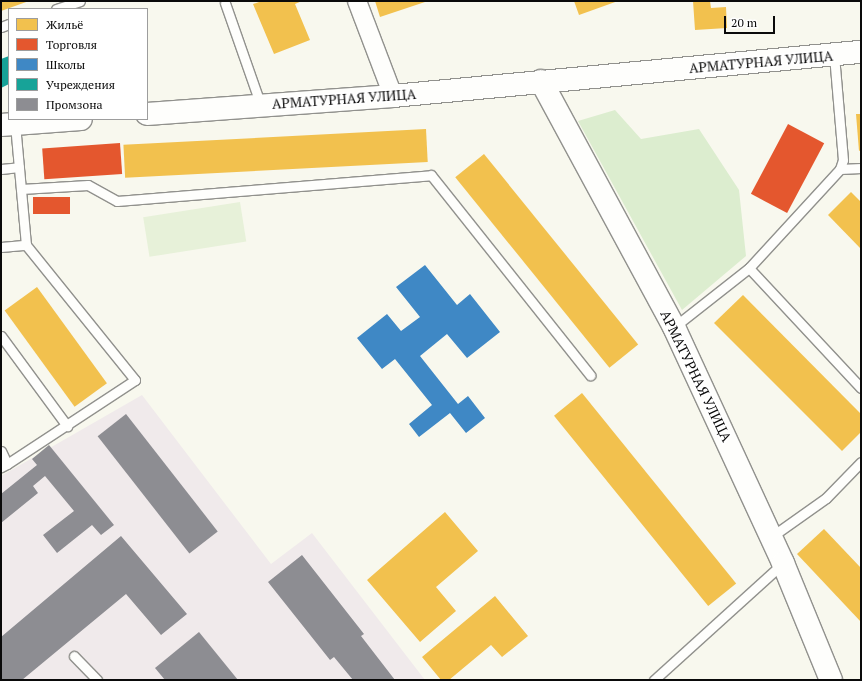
<!DOCTYPE html>
<html>
<head>
<meta charset="utf-8">
<style>
	body { margin:0 }
	#map { position:relative; width:862px; height:681px; overflow:hidden; background:#f8f8ee; font-family:"PT Serif",serif }
	div>[style] { position:absolute }
	.industrial>* { inset:0; background:#f0eaeb }
	.green>* { inset:0; background:#dcedcf }
	.pitch>* { inset:0; background:#e7f1d9; transform-origin:0 0 }
	.homes>* { inset:0; background:#f2c14e; transform-origin:0 0 }
	.shops>* { inset:0; background:#e4572e; transform-origin:0 0 }
	.schools>* { inset:0; background:#3f88c5 }
	.public>* { inset:0; background:#17a398 }
	.industry>* { inset:0; background:#8d8d92; transform-origin:0 0 }
	.roads { filter:drop-shadow(1px 0 #91918d) drop-shadow(-1px 0 #91918d) drop-shadow(0 1px #91918d) drop-shadow(0 -1px #91918d) }
	.service>* { height:9px; margin:-4.5px; padding:0 4.5px; transform-origin:4.5px; border-radius:4.5px; background:#fefefc }
	.minor>* { height:18px; margin:-9px; padding:0 9px; transform-origin:9px; border-radius:9px; background:#fefefc }
	.tertiary>* { height:22px; margin:-11px; padding:0 11px; transform-origin:11px; border-radius:11px; background:#fefefc }
	span { translate:-50% -50%; white-space:nowrap; text-align:center; line-height:1.15; -webkit-text-stroke:4px #fff; paint-order:stroke }
	.street-label { font-size:14px; color:#0a0a0a }
	.frame { position:absolute; inset:0; border:2px solid #0a0a0a; pointer-events:none }
	.legend { position:absolute; left:8px; top:8px; width:140px; height:112px; box-sizing:border-box; background:#fff; border:1px solid #9d9d9d; margin:0; padding:5px 7px; list-style:none; font-size:12px; color:#0a0a0a }
	.legend li { display:flex; align-items:center; gap:8px; height:20px }
	.legend b { width:20px; border:1px solid #9d9d9d }
	.scale { position:absolute; left:724px; top:16px; width:51px; height:18px; box-sizing:border-box; border:2px solid #0a0a0a; border-top:0; padding-left:5px; font-size:12px; line-height:14px; white-space:nowrap; color:#0a0a0a; -webkit-text-stroke:3px #fff; paint-order:stroke }
</style>
</head>
<body>
<div id="map">
	<div class="industrial">
		<div style="clip-path:polygon(142px 395px,271px 564px,312px 533px,425px 680px,1px 680px,1px 476px)"></div>
	</div>
	<div class="green">
		<div style="clip-path:polygon(615px 110px,641px 139px,699px 129px,739px 190px,746px 256px,682px 310px,578px 121px)"></div>
	</div>
	<div class="pitch">
		<div style="left:240px;top:202px;width:40px;height:98px;rotate:81deg"></div>
	</div>
	<div class="homes">
		<div style="clip-path:polygon(1px 1px,29px 1px,1px 11px)"></div>
		<div style="clip-path:polygon(262px 1px,302px 1px,295px 4px,310px 40px,274px 54px,253px 4px)"></div>
		<div style="clip-path:polygon(375px 1px,428px 1px,380px 17px)"></div>
		<div style="clip-path:polygon(574px 1px,618px 1px,579px 15px)"></div>
		<div style="clip-path:polygon(693px 1px,710px 1px,711px 8px,726px 7px,727px 28px,695px 30px)"></div>
		<div style="clip-path:polygon(856px 114px,861px 114px,861px 150px,859px 151px)"></div>
		<div style="left:426px;top:129px;width:33px;height:303px;rotate:87deg"></div>
		<div style="left:484px;top:154px;width:245px;height:37px;rotate:51deg"></div>
		<div style="clip-path:polygon(851px 192px,861px 202px,861px 249px,828px 215px)"></div>
		<div style="left:37px;top:287px;width:119px;height:40px;rotate:54deg"></div>
		<div style="clip-path:polygon(743px 295px,861px 414px,861px 432px,842px 451px,714px 323px)"></div>
		<div style="left:582px;top:393px;width:245px;height:36px;rotate:51deg"></div>
		<div style="clip-path:polygon(445px 512px,478px 551px,436px 587px,456px 611px,420px 642px,367px 580px)"></div>
		<div style="clip-path:polygon(824px 529px,861px 568px,861px 622px,797px 554px)"></div>
		<div style="clip-path:polygon(495px 596px,528px 636px,502px 657px,491px 645px,449px 680px,441px 680px,422px 657px)"></div>
	</div>
	<div class="shops">
		<div style="left:788px;top:124px;width:41px;height:79px;rotate:28deg"></div>
		<div style="left:120px;top:143px;width:31px;height:78px;rotate:86deg"></div>
		<div style="left:33px;top:197px;width:37px;height:17px"></div>
	</div>
	<div class="schools">
		<div style="clip-path:polygon(425px 265px,457px 305px,470px 294px,500px 332px,467px 358px,447px 334px,420px 356px,458px 404px,468px 396px,485px 418px,466px 433px,450px 413px,419px 437px,409px 424px,432px 405px,395px 359px,382px 369px,357px 338px,387px 314px,401px 331px,420px 317px,396px 287px)"></div>
	</div>
	<div class="public">
		<div style="clip-path:polygon(9px 56px,9px 84px,1px 88px,1px 59px)"></div>
	</div>
	<div class="industry">
		<div style="left:126px;top:414px;width:149px;height:36px;rotate:52deg"></div>
		<div style="clip-path:polygon(49px 445px,114px 525px,101px 535px,92px 525px,57px 553px,43px 535px,74px 511px,45px 476px,33px 486px,38px 493px,1px 523px,1px 494px,37px 465px,32px 459px)"></div>
		<div style="clip-path:polygon(121px 536px,187px 614px,161px 635px,126px 594px,22px 680px,1px 680px,1px 637px)"></div>
		<div style="clip-path:polygon(302px 555px,364px 634px,361px 636px,395px 680px,353px 680px,334px 657px,330px 660px,268px 582px)"></div>
		<div style="clip-path:polygon(199px 632px,238px 680px,165px 680px,155px 668px)"></div>
	</div>
	<div class="roads">
		<div class="service">
			<div style="left:225px;top:3px;width:109px;rotate:70.7deg"></div>
			<div style="left:56px;top:9px;width:25px;rotate:-18deg"></div>
			<div style="left:1px;top:27px;width:9px;rotate:-21deg"></div>
			<div style="left:1px;top:169px;width:18px;rotate:-6deg"></div>
			<div style="left:840px;top:169px;width:21px;rotate:-3deg"></div>
			<div style="left:21px;top:189px;width:67px;rotate:-3.4deg"></div>
			<div style="left:88px;top:185px;width:33px;rotate:29deg"></div>
			<div style="left:117px;top:201px;width:315px;rotate:-4.7deg"></div>
			<div style="left:431px;top:175px;width:256px;rotate:51.5deg"></div>
			<div style="left:1px;top:247px;width:25px;rotate:-5deg"></div>
			<div style="left:749px;top:268px;width:134px;rotate:-47.4deg"></div>
			<div style="left:840px;top:169px;width:9px;rotate:-72deg"></div>
			<div style="left:843px;top:160px;width:105px;rotate:-94.9deg"></div>
			<div style="left:674px;top:327px;width:95px;rotate:-38.2deg"></div>
			<div style="left:749px;top:268px;width:164px;rotate:47deg"></div>
			<div style="left:1px;top:336px;width:112px;rotate:53.7deg"></div>
			<div style="left:1px;top:451px;width:14px;rotate:65deg"></div>
			<div style="left:7px;top:464px;width:7px;rotate:153deg"></div>
			<div style="left:7px;top:464px;width:153px;rotate:-33.3deg"></div>
			<div style="left:135px;top:380px;width:174px;rotate:-128.9deg"></div>
			<div style="left:26px;top:245px;width:121px;rotate:-95.2deg"></div>
			<div style="left:771px;top:537px;width:67px;rotate:-35.3deg"></div>
			<div style="left:826px;top:498px;width:50px;rotate:-45.8deg"></div>
			<div style="left:74px;top:656px;width:33px;rotate:46deg"></div>
			<div style="left:654px;top:680px;width:174px;rotate:-42.2deg"></div>
		</div>
		<div class="minor">
			<div style="left:357px;top:1px;width:102px;rotate:69.2deg"></div>
		</div>
		<div class="tertiary">
			<div style="left:541px;top:81px;width:280px;rotate:61.6deg"></div>
			<div style="left:674px;top:327px;width:260px;rotate:65.2deg"></div>
			<div style="left:783px;top:563px;width:126px;rotate:67.7deg"></div>
			<div style="left:147px;top:114px;width:247px;rotate:-4.2deg"></div>
			<div style="left:393px;top:96px;width:470px;rotate:-5.4deg"></div>
			<div style="left:1px;top:125px;width:80px;rotate:-4.3deg"></div>
		</div>
	</div>
	<div class="street-label">
		<span style="left:761px;top:62px;rotate:-5deg">АРМАТУРНАЯ УЛИЦА</span>
		<span style="left:344px;top:99px;rotate:-4deg">АРМАТУРНАЯ УЛИЦА</span>
		<span style="left:696px;top:376px;rotate:64deg">АРМАТУРНАЯ УЛИЦА</span>
	</div>
	<div class="frame"></div>
	<ul class="legend">
	<li><b style="height:11px;background:#f2c14e"></b>Жильё</li>
	<li><b style="height:11px;background:#e4572e"></b>Торговля</li>
	<li><b style="height:11px;background:#3f88c5"></b>Школы</li>
	<li><b style="height:11px;background:#17a398"></b>Учреждения</li>
	<li><b style="height:11px;background:#8d8d92"></b>Промзона</li>
	</ul>
	<div class="scale">20 m</div>
</div>
</body>
</html>
